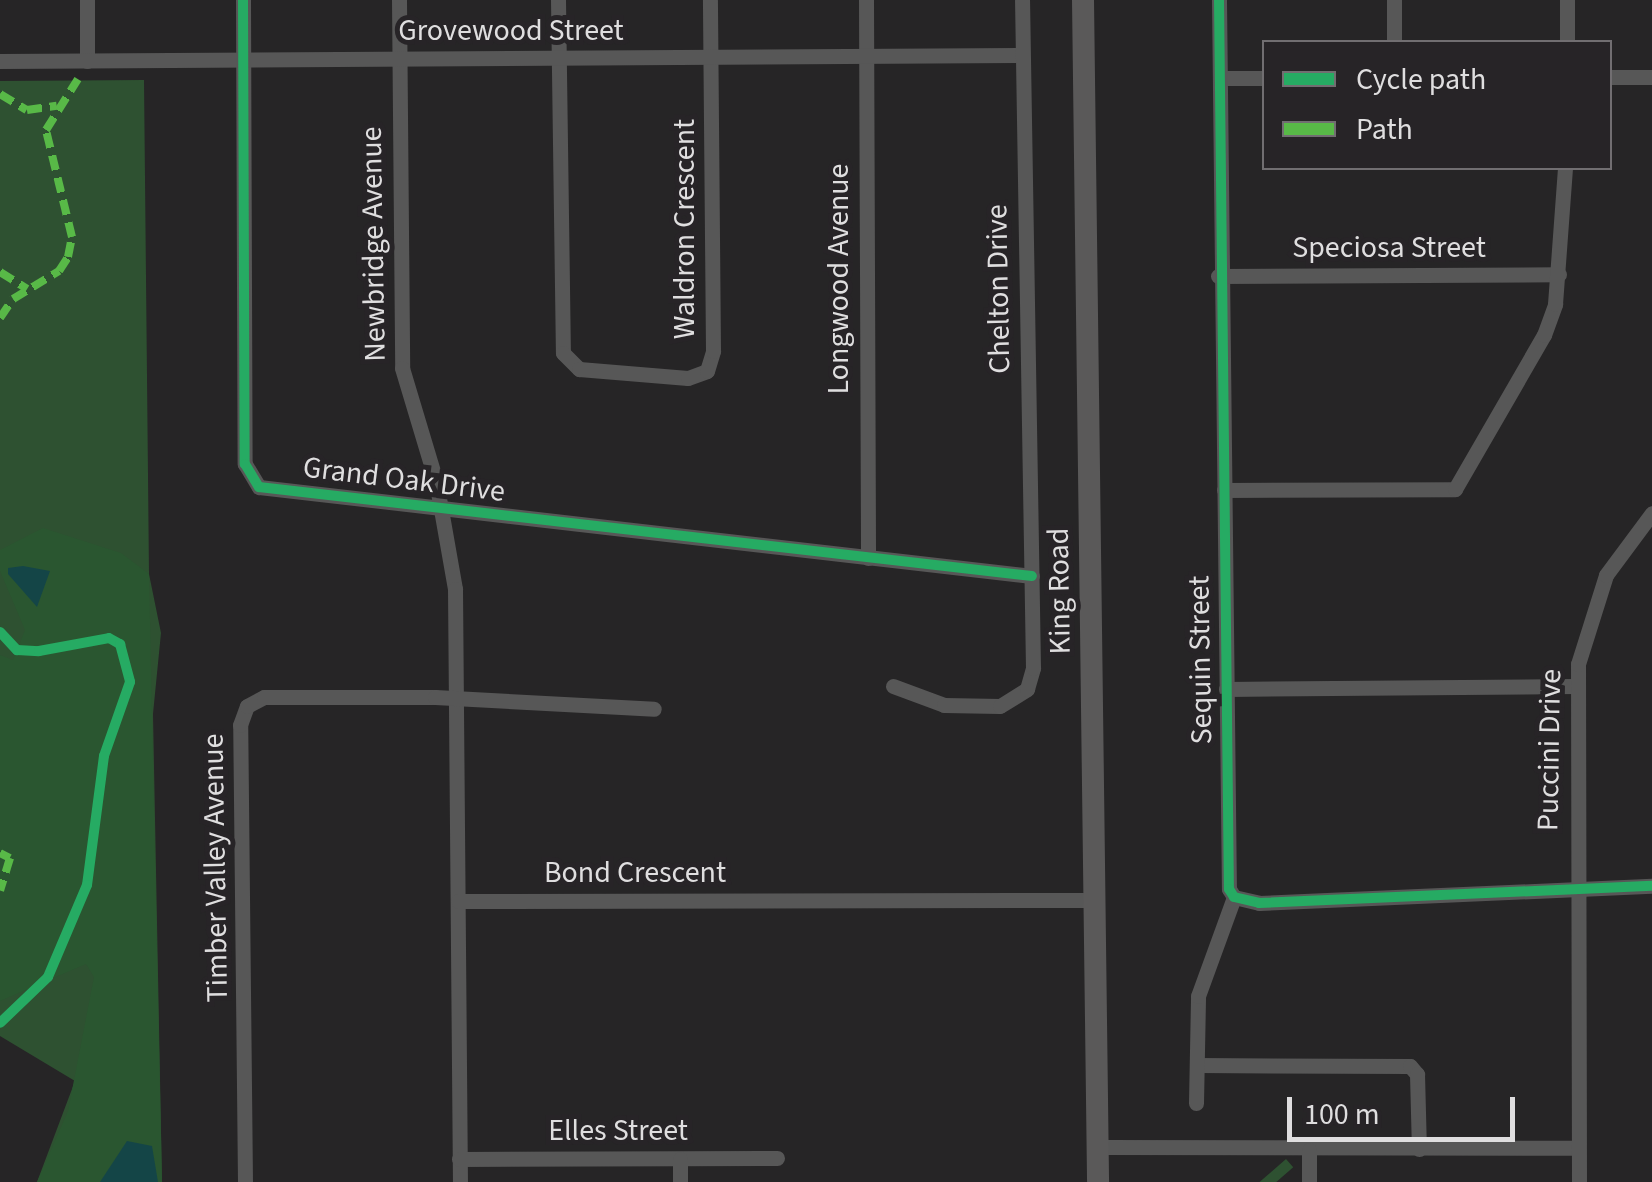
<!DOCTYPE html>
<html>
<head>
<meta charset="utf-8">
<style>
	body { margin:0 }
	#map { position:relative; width:1652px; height:1182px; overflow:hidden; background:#262526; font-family:"Source Sans 3",sans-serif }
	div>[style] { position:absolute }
	.green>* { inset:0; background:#2e5131; transform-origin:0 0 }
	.forest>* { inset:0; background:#2a5630 }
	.water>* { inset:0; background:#144547 }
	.street>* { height:15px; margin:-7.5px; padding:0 7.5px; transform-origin:7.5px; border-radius:7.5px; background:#575757 }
	.secondary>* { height:22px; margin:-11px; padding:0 11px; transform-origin:11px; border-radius:11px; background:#5a5959 }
	.quiet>* { height:8px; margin-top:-4px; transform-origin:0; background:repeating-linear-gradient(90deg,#58b947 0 15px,transparent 0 23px) }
	.cycleway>* { height:10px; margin:-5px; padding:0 5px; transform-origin:5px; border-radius:5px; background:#26ab63 }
	span { translate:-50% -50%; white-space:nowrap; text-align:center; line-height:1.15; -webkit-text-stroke:10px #272427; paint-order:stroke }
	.street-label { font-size:30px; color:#dfdedf }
	.legend { position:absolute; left:1262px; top:40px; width:350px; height:130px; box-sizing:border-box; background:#272427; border:2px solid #716e71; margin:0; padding:12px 18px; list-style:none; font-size:30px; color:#dfdedf }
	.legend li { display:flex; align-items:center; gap:20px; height:50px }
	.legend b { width:50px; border:2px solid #716e71 }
	.scale { position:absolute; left:1287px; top:1097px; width:228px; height:45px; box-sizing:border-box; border:5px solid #dfdedf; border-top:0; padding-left:12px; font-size:30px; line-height:35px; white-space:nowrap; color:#dfdedf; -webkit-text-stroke:8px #272427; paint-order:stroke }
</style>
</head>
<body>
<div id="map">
	<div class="green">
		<div style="clip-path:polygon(144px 80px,149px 574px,161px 633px,153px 714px,162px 1182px,37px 1182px,75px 1081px,0 1036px,0 81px)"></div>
		<div style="left:1286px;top:1159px;width:11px;height:157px;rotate:49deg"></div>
	</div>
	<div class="forest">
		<div style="clip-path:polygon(43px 528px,121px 553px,149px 574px,162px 1182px,37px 1182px,68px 1111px,94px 977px,86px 964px,0 1001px,0 655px,13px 660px,25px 630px,0 571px,0 550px)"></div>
	</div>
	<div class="water">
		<div style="clip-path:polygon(23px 566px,50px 571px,37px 607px,8px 574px,8px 568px)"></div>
		<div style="clip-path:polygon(127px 1141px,152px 1146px,158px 1182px,100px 1182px)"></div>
	</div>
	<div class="street">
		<div style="left:87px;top:0;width:61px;rotate:90deg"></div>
		<div style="left:243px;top:0;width:464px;rotate:89.8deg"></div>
		<div style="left:245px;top:464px;width:27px;rotate:59deg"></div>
		<div style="left:259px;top:487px;width:778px;rotate:6.57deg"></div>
		<div style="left:399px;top:0;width:368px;rotate:89.5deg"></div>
		<div style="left:402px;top:368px;width:118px;rotate:73.3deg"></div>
		<div style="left:436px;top:481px;width:110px;rotate:80deg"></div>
		<div style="left:455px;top:589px;width:593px;rotate:89.52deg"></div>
		<div style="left:558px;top:0;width:353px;rotate:89.2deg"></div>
		<div style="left:563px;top:353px;width:23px;rotate:45deg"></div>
		<div style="left:579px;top:369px;width:109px;rotate:4.7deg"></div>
		<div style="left:688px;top:378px;width:20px;rotate:-20deg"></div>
		<div style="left:707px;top:371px;width:21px;rotate:-73deg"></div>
		<div style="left:713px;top:351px;width:351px;rotate:-90.5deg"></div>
		<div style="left:866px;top:0;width:558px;rotate:89.79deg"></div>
		<div style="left:1219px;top:0;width:889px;rotate:89.36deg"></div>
		<div style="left:1229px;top:889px;width:9px;rotate:58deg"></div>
		<div style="left:1234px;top:897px;width:26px;rotate:13deg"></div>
		<div style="left:1259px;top:903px;width:393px;rotate:-2.5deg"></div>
		<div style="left:1394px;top:0;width:42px;rotate:90deg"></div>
		<div style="left:1567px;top:42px;width:42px;rotate:-90deg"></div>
		<div style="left:0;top:61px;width:1022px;rotate:-0.34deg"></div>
		<div style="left:1610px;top:77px;width:42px"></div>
		<div style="left:1220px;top:78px;width:44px"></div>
		<div style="left:1218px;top:276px;width:341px;rotate:-0.3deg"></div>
		<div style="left:1224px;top:490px;width:231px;rotate:-0.2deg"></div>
		<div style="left:1455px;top:489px;width:178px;rotate:-60deg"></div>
		<div style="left:1544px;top:335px;width:33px;rotate:-70deg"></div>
		<div style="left:1555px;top:304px;width:136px;rotate:-85.8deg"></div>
		<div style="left:893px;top:686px;width:54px;rotate:20.4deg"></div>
		<div style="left:944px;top:705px;width:56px;rotate:1deg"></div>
		<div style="left:1000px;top:706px;width:32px;rotate:-32deg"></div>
		<div style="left:1027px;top:689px;width:22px;rotate:-74deg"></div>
		<div style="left:1033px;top:668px;width:668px;rotate:-90.94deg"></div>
		<div style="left:1226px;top:689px;width:350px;rotate:-0.5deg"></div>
		<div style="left:458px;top:901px;width:636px;rotate:-0.09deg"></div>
		<div style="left:1197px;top:1065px;width:213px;rotate:0.3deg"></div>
		<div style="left:1410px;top:1066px;width:11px;rotate:49deg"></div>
		<div style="left:1417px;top:1074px;width:75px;rotate:88.5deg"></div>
		<div style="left:1196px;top:1103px;width:107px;rotate:-88.9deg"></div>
		<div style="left:1198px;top:996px;width:105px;rotate:-70deg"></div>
		<div style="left:1098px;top:1147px;width:480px;rotate:0.1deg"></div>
		<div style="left:459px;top:1159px;width:318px;rotate:-0.2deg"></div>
		<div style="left:680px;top:1159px;width:23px;rotate:90deg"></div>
		<div style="left:245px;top:1182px;width:457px;rotate:-90.6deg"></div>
		<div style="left:240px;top:725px;width:20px;rotate:-70deg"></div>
		<div style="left:247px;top:706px;width:19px;rotate:-28deg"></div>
		<div style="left:264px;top:697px;width:171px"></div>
		<div style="left:435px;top:697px;width:219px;rotate:3.1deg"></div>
		<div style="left:1309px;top:1182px;width:32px;rotate:-90deg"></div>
		<div style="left:1579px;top:1182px;width:518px;rotate:-90.11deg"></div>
		<div style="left:1578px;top:664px;width:93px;rotate:-72.5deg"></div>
		<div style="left:1606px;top:575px;width:77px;rotate:-53.4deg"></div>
	</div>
	<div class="secondary">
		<div style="left:1083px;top:0;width:1182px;rotate:89.27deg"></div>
	</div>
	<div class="quiet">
		<div style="left:0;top:94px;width:31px;rotate:31deg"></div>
		<div style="left:27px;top:110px;width:30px;rotate:-8deg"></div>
		<div style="left:0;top:272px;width:32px;rotate:32deg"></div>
		<div style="left:0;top:318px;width:23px;rotate:-56deg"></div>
		<div style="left:13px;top:299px;width:54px;rotate:-31.3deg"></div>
		<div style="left:59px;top:271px;width:17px;rotate:-57deg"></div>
		<div style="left:68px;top:257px;width:20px;rotate:-79deg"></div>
		<div style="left:72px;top:237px;width:110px;rotate:-103.7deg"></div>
		<div style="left:46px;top:130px;width:60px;rotate:-57.9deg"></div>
		<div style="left:0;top:853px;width:11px;rotate:27deg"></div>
		<div style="left:10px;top:858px;width:34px;rotate:107deg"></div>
	</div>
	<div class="cycleway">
		<div style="left:243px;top:0;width:464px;rotate:89.8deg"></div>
		<div style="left:245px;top:464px;width:27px;rotate:59deg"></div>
		<div style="left:259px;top:487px;width:778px;rotate:6.57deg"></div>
		<div style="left:1219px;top:0;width:889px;rotate:89.36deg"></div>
		<div style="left:1229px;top:889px;width:9px;rotate:58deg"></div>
		<div style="left:1234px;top:897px;width:26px;rotate:13deg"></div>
		<div style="left:1259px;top:903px;width:393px;rotate:-2.5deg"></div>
		<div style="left:0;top:632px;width:25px;rotate:47deg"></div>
		<div style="left:17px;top:650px;width:22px;rotate:3deg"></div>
		<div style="left:39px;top:651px;width:71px;rotate:-10.5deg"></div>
		<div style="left:109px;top:638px;width:13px;rotate:29deg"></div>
		<div style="left:120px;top:644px;width:39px;rotate:75deg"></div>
		<div style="left:130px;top:682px;width:78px;rotate:109.4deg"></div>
		<div style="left:104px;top:756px;width:130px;rotate:97.5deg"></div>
		<div style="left:87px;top:885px;width:100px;rotate:113deg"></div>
		<div style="left:48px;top:977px;width:66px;rotate:136.2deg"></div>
	</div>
	<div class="street-label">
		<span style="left:511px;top:31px">Grovewood Street</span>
		<span style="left:685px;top:229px;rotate:-90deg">Waldron Crescent</span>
		<span style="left:374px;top:244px;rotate:-91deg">Newbridge Avenue</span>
		<span style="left:1389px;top:248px">Speciosa Street</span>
		<span style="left:839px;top:279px;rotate:-90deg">Longwood Avenue</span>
		<span style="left:999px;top:289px;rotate:-91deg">Chelton Drive</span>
		<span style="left:404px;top:480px;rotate:7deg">Grand Oak Drive</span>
		<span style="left:1060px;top:591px;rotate:-91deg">King Road</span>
		<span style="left:1201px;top:660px;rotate:-91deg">Sequin Street</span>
		<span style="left:1550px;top:750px;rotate:-89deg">Puccini Drive</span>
		<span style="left:216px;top:868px;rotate:-91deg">Timber Valley Avenue</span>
		<span style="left:635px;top:873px">Bond Crescent</span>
		<span style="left:618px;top:1131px">Elles Street</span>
	</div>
	<ul class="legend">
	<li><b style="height:12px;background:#26ab63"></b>Cycle path</li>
	<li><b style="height:12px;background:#58b947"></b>Path</li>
	</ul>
	<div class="scale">100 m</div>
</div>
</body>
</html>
